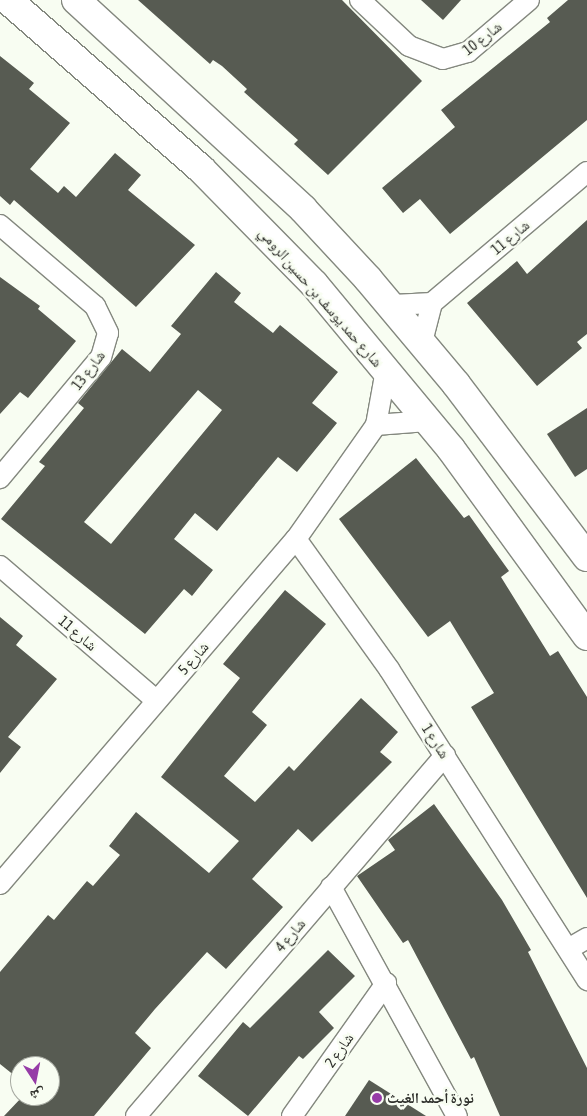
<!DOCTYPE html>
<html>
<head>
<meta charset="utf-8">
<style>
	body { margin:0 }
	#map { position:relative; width:587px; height:1116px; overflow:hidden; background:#f8fdf2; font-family:"Asap Condensed","Noto Naskh Arabic",sans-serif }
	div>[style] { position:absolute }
	.building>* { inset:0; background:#575b52 }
	.roads { filter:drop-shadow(1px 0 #84887f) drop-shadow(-1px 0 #84887f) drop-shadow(0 1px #84887f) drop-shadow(0 -1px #84887f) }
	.street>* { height:20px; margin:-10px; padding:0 10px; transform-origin:10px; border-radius:10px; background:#fff }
	.secondary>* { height:28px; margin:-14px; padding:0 14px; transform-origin:14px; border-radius:14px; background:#fff }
	.dots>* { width:14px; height:14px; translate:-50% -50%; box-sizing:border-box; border:2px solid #f8fdf2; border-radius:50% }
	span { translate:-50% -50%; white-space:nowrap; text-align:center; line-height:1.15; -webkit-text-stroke:5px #f8fdf2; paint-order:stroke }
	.street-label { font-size:15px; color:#2d2e2a }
	.poi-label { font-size:15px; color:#2d2e2a; font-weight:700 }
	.left { translate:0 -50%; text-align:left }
	.north { position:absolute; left:10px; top:1056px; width:50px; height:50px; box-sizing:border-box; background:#f8fdf2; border:1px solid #a7aaa2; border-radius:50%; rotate:169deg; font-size:14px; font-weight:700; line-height:20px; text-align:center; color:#2d2e2a }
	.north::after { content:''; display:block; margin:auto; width:18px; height:22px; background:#963ca7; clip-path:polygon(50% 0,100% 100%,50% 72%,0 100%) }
</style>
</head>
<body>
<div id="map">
	<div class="building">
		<div style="clip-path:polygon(138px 0,342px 0,422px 81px,328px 175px,294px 144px,298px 140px,244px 92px,247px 89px,222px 66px,213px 60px,210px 64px)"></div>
		<div style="clip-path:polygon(421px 0,461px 0,443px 20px)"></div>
		<div style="clip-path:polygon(568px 0,587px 0,587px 120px,450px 234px,420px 199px,403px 213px,382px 188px,455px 127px,441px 110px,550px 22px,547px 18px)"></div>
		<div style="clip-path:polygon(0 56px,34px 83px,29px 89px,70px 123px,30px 169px,58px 193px,64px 186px,76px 197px,115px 153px,141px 175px,128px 190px,195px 245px,136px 307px,14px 200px,10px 205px,0 196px)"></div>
		<div style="clip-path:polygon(587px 220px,587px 334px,577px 342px,582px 348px,537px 386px,467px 303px,517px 261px,527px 274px)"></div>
		<div style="clip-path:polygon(evenodd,216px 272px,241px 293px,234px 302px,273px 333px,280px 325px,338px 372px,312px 403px,337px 423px,297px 472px,278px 457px,217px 531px,195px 513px,174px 539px,213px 570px,192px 596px,184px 589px,145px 634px,1px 519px,45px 466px,39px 462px,84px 408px,78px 403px,122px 349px,150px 372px,181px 334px,171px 326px,216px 272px,198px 390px,222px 410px,111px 544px,84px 522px,198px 390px)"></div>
		<div style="clip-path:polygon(0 277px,40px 306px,38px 309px,76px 341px,28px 398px,20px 392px,0 414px)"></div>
		<div style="clip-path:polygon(587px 408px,587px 469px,575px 477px,547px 434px)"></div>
		<div style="clip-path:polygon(416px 458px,464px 518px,469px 515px,509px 571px,501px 577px,550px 656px,558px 651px,587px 697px,587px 898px,471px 707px,494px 693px,450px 621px,428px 637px,339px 519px)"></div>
		<div style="clip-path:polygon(285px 590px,326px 624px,252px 712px,267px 725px,224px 776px,255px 802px,289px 766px,294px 771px,361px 698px,398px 732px,380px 752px,392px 762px,312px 842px,298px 829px,252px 879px,283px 907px,226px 969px,207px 952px,155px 1009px,135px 1033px,151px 1048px,94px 1116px,4px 1116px,23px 1096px,50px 1096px,50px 1066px,20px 1066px,20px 1080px,0 1064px,0 972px,48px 915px,54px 920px,87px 881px,93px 886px,120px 855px,109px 846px,136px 812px,209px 873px,239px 841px,161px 777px,240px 678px,223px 664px)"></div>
		<div style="clip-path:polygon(0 617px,23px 636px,16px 645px,57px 679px,8px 737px,21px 747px,0 773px)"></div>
		<div style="clip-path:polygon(434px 804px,502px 900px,531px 950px,528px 952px,587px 1068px,587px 1116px,500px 1116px,474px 1057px,471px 1059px,408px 940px,403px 943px,357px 876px,395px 850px,388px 840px)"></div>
		<div style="clip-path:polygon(328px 950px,355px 976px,319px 1012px,334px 1028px,303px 1059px,299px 1056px,248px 1116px,198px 1076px,243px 1022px,250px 1028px)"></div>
		<div style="clip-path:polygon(369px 1080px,426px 1116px,345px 1116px)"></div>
	</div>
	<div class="roads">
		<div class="street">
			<div style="left:360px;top:0;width:67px;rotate:43.2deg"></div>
			<div style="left:409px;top:46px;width:36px;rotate:21deg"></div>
			<div style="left:443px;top:59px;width:26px;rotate:-16deg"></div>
			<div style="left:468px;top:52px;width:80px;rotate:-40.4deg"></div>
			<div style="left:0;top:225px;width:125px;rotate:40.5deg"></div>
			<div style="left:95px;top:306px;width:30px;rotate:64deg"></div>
			<div style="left:108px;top:333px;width:25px;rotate:106deg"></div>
			<div style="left:101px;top:357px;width:158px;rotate:129.9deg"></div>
			<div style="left:393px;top:305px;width:39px;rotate:-3deg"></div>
			<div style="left:422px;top:342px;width:40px;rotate:-75.6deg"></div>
			<div style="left:432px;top:303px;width:203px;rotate:-40.2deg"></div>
			<div style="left:376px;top:425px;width:51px;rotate:-4.5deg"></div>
			<div style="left:296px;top:539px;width:160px;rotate:54.4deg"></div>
			<div style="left:389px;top:669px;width:369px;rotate:57.5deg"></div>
			<div style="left:0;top:566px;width:206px;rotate:40.7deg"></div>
			<div style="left:0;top:884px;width:455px;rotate:-49.4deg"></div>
			<div style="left:296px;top:539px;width:139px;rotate:-54.9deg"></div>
			<div style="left:376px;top:425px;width:56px;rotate:-79.7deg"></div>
			<div style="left:331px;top:887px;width:261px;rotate:61.2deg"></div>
			<div style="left:570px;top:948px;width:20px;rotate:-30deg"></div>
			<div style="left:136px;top:1116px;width:475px;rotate:-49.4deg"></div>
			<div style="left:292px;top:1116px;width:163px;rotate:-54.7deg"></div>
		</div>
		<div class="secondary">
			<div style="left:8px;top:0;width:257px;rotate:41.2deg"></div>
			<div style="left:201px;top:169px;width:161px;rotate:45.5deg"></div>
			<div style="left:314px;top:284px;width:214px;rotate:50.3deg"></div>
			<div style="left:451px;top:449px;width:231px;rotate:54deg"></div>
			<div style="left:76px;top:0;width:309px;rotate:42.6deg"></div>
			<div style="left:303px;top:209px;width:96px;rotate:47.1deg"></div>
			<div style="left:368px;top:279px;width:137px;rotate:50deg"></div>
			<div style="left:456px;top:384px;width:217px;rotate:52.9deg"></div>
		</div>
	</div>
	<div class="dots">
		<div style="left:377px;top:1098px;background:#963ca7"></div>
	</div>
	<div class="street-label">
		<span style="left:482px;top:38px;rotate:-38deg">شارع 10</span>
		<span style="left:510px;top:237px;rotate:-40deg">شارع 11</span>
		<span style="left:321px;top:297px;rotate:49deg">شارع حمد يوسف بن حسين الرومي</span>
		<span style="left:88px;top:370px;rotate:-53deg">شارع 13</span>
		<span style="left:78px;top:633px;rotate:41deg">شارع 11</span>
		<span style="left:193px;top:658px;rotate:-49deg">شارع 5</span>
		<span style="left:436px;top:741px;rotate:57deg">شارع 1</span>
		<span style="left:290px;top:935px;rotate:-50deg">شارع 4</span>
		<span style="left:339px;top:1050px;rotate:-55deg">شارع 2</span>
	</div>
	<div class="poi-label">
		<span class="left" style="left:387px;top:1098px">نورة أحمد الغيث</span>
	</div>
	<div class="north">ش</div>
</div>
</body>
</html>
